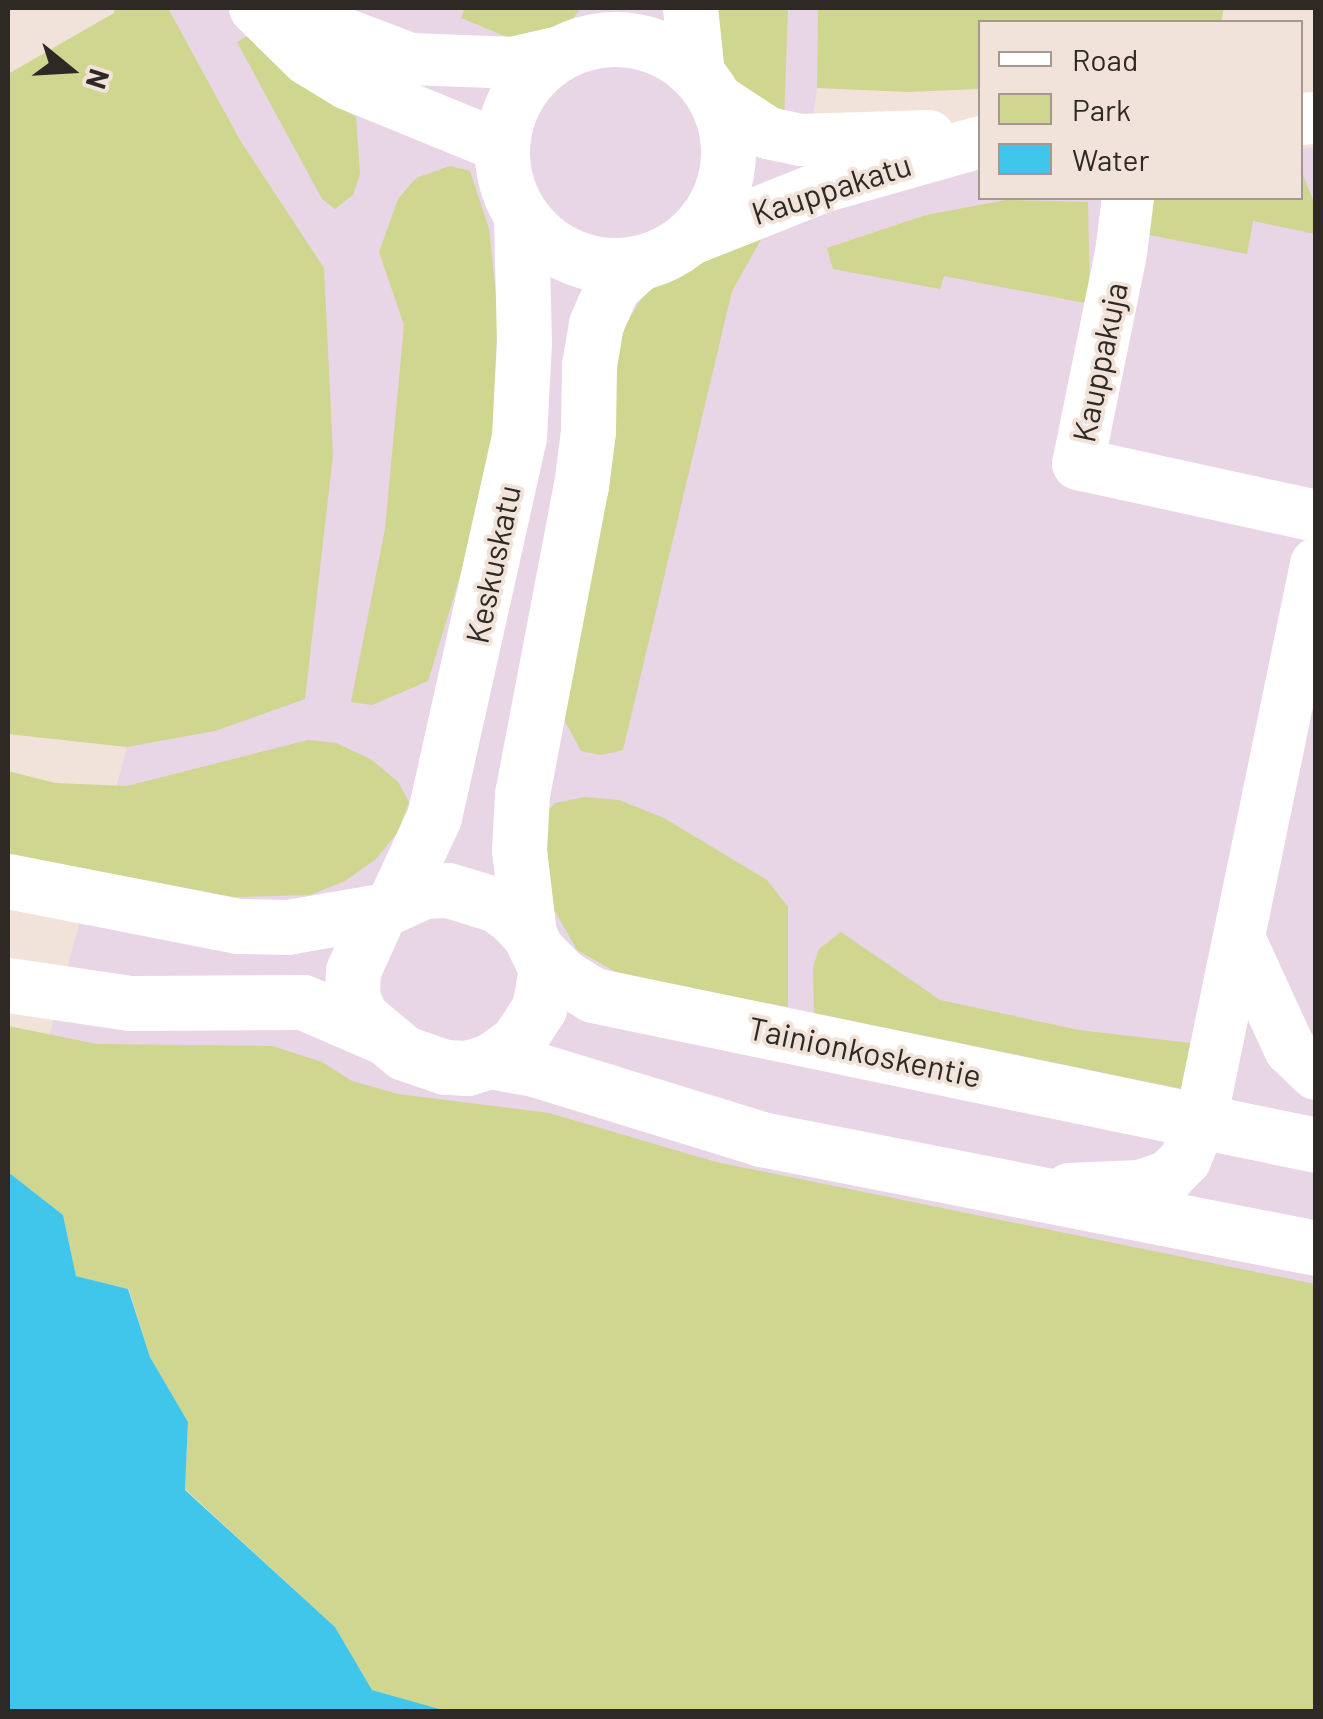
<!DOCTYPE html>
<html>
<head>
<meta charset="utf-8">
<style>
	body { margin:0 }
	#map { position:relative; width:1323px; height:1719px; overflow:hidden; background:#f1e3d9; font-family:Barlow,sans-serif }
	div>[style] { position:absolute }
	.commercial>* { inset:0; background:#e8d5e5 }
	.green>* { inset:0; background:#ced68f }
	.water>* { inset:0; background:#41c6eb }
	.minor>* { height:52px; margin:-26px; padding:0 26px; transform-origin:26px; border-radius:26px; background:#fff }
	.secondary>* { height:55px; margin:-27.5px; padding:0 27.5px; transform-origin:27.5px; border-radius:27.5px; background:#fff }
	.secondary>.ring { margin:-27.5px; padding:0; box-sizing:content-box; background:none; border:55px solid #fff; border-radius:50% }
	span { translate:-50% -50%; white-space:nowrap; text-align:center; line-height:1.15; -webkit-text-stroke:8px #f1e3d9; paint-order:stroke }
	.street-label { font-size:32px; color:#2e2925 }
	.frame { position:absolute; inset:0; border:10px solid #2e2925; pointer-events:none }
	.legend { position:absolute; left:978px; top:20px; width:325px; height:180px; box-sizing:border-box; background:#f1e3d9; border:2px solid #a39991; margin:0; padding:12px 18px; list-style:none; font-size:30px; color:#2e2925 }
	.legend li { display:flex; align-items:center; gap:20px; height:50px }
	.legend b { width:50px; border:2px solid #a39991 }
	.north { position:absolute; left:20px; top:20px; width:100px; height:100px; -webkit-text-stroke:8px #f1e3d9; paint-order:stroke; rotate:108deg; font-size:28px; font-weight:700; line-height:40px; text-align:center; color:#2e2925 }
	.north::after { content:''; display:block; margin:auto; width:35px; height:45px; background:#2e2925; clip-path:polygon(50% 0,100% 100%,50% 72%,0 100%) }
</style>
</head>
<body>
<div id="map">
	<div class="commercial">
		<div style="clip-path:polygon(168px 8px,818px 8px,817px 88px,805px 174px,980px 165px,981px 198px,1300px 198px,1301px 149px,1315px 148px,1315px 1711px,446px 1712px,12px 1173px,127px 747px,215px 731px,324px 268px,240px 140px)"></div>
	</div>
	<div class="green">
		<div style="clip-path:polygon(115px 8px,168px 8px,240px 140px,324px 268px,333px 455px,305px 699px,215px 731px,127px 747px,8px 734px,8px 74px,114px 13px)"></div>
		<div style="clip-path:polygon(465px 8px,581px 8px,571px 21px,549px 35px,517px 41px,461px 18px)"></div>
		<div style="clip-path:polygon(708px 8px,788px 8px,784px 119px,743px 96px,718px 63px)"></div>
		<div style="clip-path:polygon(818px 8px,1224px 8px,1221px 22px,981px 22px,980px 89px,908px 92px,817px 88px)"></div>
		<div style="clip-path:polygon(252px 33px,297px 82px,356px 117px,360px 174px,353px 195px,335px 209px,322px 199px,237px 42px)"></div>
		<div style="clip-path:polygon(450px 166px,470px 171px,489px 229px,498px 312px,492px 439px,473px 534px,428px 681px,372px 705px,351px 702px,385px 529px,404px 325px,379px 252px,398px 199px,416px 178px)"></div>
		<div style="clip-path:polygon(1301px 170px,1315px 205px,1315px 234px,1253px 221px,1247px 254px,1139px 233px,1141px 198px,1300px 198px)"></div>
		<div style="clip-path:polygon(1006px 200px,1088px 202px,1090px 304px,944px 276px,940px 289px,833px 269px,827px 248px,926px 215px)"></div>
		<div style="clip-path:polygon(762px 238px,732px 291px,623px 750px,601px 755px,581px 751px,561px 714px,614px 343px,647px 290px,690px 265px)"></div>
		<div style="clip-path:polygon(308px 740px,336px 743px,372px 760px,398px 782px,409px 802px,398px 832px,376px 859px,345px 881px,310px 895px,234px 897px,8px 854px,8px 771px,55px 783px,127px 786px)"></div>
		<div style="clip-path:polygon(585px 797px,619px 800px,664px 818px,767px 880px,788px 907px,788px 1007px,626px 978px,577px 950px,548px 899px,537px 823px,555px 803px)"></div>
		<div style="clip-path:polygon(841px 932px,940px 1000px,1079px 1030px,1199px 1044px,1192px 1091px,814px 1013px,813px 967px,819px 949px)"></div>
		<div style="clip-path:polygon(8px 1026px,97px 1044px,272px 1046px,322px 1062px,352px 1081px,398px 1094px,549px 1113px,716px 1162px,1315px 1284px,1315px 1711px,446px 1712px,372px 1690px,335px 1627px,185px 1489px,188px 1422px,150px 1357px,129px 1289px,76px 1276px,63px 1215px,8px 1172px)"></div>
	</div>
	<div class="water">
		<div style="clip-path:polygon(8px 1172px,63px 1215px,76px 1276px,128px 1289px,150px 1357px,188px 1422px,185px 1490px,335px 1627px,372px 1690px,446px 1711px,8px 1711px)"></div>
	</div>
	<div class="minor">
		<div style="left:255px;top:8px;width:73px;rotate:44.4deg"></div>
		<div style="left:307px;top:59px;width:48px;rotate:31.4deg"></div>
		<div style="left:348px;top:84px;width:166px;rotate:22.2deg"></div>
		<div style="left:300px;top:8px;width:27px;rotate:39deg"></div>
		<div style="left:321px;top:25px;width:95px;rotate:20.9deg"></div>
		<div style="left:410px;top:59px;width:102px;rotate:2.2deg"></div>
		<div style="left:512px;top:63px;width:53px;rotate:-13deg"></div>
		<div style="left:715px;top:98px;width:64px;rotate:33.4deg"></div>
		<div style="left:768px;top:133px;width:33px;rotate:12deg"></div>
		<div style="left:800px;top:140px;width:129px;rotate:-1.8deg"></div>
		<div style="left:1300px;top:119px;width:16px;rotate:-4deg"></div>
		<div style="left:1128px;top:198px;width:55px;rotate:97.3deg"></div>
		<div style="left:1121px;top:253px;width:215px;rotate:101.5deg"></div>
		<div style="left:1078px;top:464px;width:244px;rotate:12.3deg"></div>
		<div style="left:684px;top:242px;width:149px;rotate:-21.7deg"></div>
		<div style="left:822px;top:187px;width:165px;rotate:-15.8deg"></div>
		<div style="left:1240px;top:940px;width:120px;rotate:65.4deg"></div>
		<div style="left:1290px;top:1049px;width:36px;rotate:44deg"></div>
		<div style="left:1069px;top:1189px;width:71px;rotate:-2.4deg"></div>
		<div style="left:1140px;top:1186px;width:31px;rotate:-19deg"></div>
		<div style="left:1169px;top:1176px;width:23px;rotate:-45deg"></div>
		<div style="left:1185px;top:1160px;width:43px;rotate:-68.2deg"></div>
		<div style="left:1201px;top:1120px;width:568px;rotate:-78.31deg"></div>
	</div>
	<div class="secondary">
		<div style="left:690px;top:8px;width:65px;rotate:83.9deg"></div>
		<div class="ring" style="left:502px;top:39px;width:171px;height:171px"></div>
		<div style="left:8px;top:881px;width:234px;rotate:11.1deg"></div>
		<div style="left:238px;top:926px;width:49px;rotate:1.2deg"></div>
		<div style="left:287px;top:927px;width:94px;rotate:-9.8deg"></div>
		<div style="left:448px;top:890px;width:51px;rotate:17deg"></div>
		<div style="left:497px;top:905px;width:20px;rotate:37deg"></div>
		<div style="left:513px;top:917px;width:23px;rotate:47deg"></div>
		<div style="left:529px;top:934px;width:39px;rotate:64deg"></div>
		<div style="left:546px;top:969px;width:40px;rotate:100deg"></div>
		<div style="left:539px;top:1008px;width:40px;rotate:122.9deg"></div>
		<div style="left:517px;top:1042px;width:33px;rotate:145deg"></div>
		<div style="left:490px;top:1061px;width:24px;rotate:163deg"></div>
		<div style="left:467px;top:1068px;width:22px;rotate:-177deg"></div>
		<div style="left:445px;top:1067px;width:43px;rotate:-161.1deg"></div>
		<div style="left:404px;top:1053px;width:56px;rotate:-140.1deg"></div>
		<div style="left:361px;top:1017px;width:22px;rotate:-114deg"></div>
		<div style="left:352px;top:997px;width:26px;rotate:-88deg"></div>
		<div style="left:353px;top:971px;width:66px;rotate:-65.8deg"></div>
		<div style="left:380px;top:911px;width:47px;rotate:-24.9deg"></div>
		<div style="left:423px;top:891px;width:25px;rotate:-2deg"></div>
		<div style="left:395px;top:901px;width:93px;rotate:-65.1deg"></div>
		<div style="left:434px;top:817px;width:389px;rotate:-77.4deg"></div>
		<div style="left:519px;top:437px;width:95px;rotate:-87deg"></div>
		<div style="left:524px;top:342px;width:127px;rotate:-91.4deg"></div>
		<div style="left:529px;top:934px;width:85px;rotate:-96.8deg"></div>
		<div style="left:519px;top:850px;width:56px;rotate:-86.9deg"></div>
		<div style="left:522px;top:794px;width:314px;rotate:-79.2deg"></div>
		<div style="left:581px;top:486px;width:55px;rotate:-82.7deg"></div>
		<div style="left:588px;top:431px;width:66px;rotate:-89.1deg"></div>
		<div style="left:589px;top:365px;width:42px;rotate:-80.3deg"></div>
		<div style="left:596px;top:324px;width:40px;rotate:-66.6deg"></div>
		<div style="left:612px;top:287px;width:36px;rotate:-42deg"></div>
		<div style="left:542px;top:955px;width:28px;rotate:46deg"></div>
		<div style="left:561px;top:975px;width:38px;rotate:32deg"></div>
		<div style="left:593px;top:995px;width:738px;rotate:11.72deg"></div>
		<div style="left:8px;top:985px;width:123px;rotate:8.4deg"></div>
		<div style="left:130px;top:1003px;width:173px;rotate:-0.3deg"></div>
		<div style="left:303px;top:1002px;width:83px;rotate:23.5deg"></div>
		<div style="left:490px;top:1061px;width:45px;rotate:10.3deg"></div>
		<div style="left:534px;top:1069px;width:238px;rotate:17.1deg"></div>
		<div style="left:761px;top:1139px;width:566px;rotate:11.11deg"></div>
	</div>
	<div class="street-label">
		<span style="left:831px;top:188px;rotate:-18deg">Kauppakatu</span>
		<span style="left:1099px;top:362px;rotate:-78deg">Kauppakuja</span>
		<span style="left:492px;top:564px;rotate:-78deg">Keskuskatu</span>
		<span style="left:865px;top:1051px;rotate:12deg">Tainionkoskentie</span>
	</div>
	<div class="frame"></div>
	<ul class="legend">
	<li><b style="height:12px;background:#fff"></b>Road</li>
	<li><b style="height:28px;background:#ced68f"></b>Park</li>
	<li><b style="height:28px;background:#41c6eb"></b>Water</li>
	</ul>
	<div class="north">N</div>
</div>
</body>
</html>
